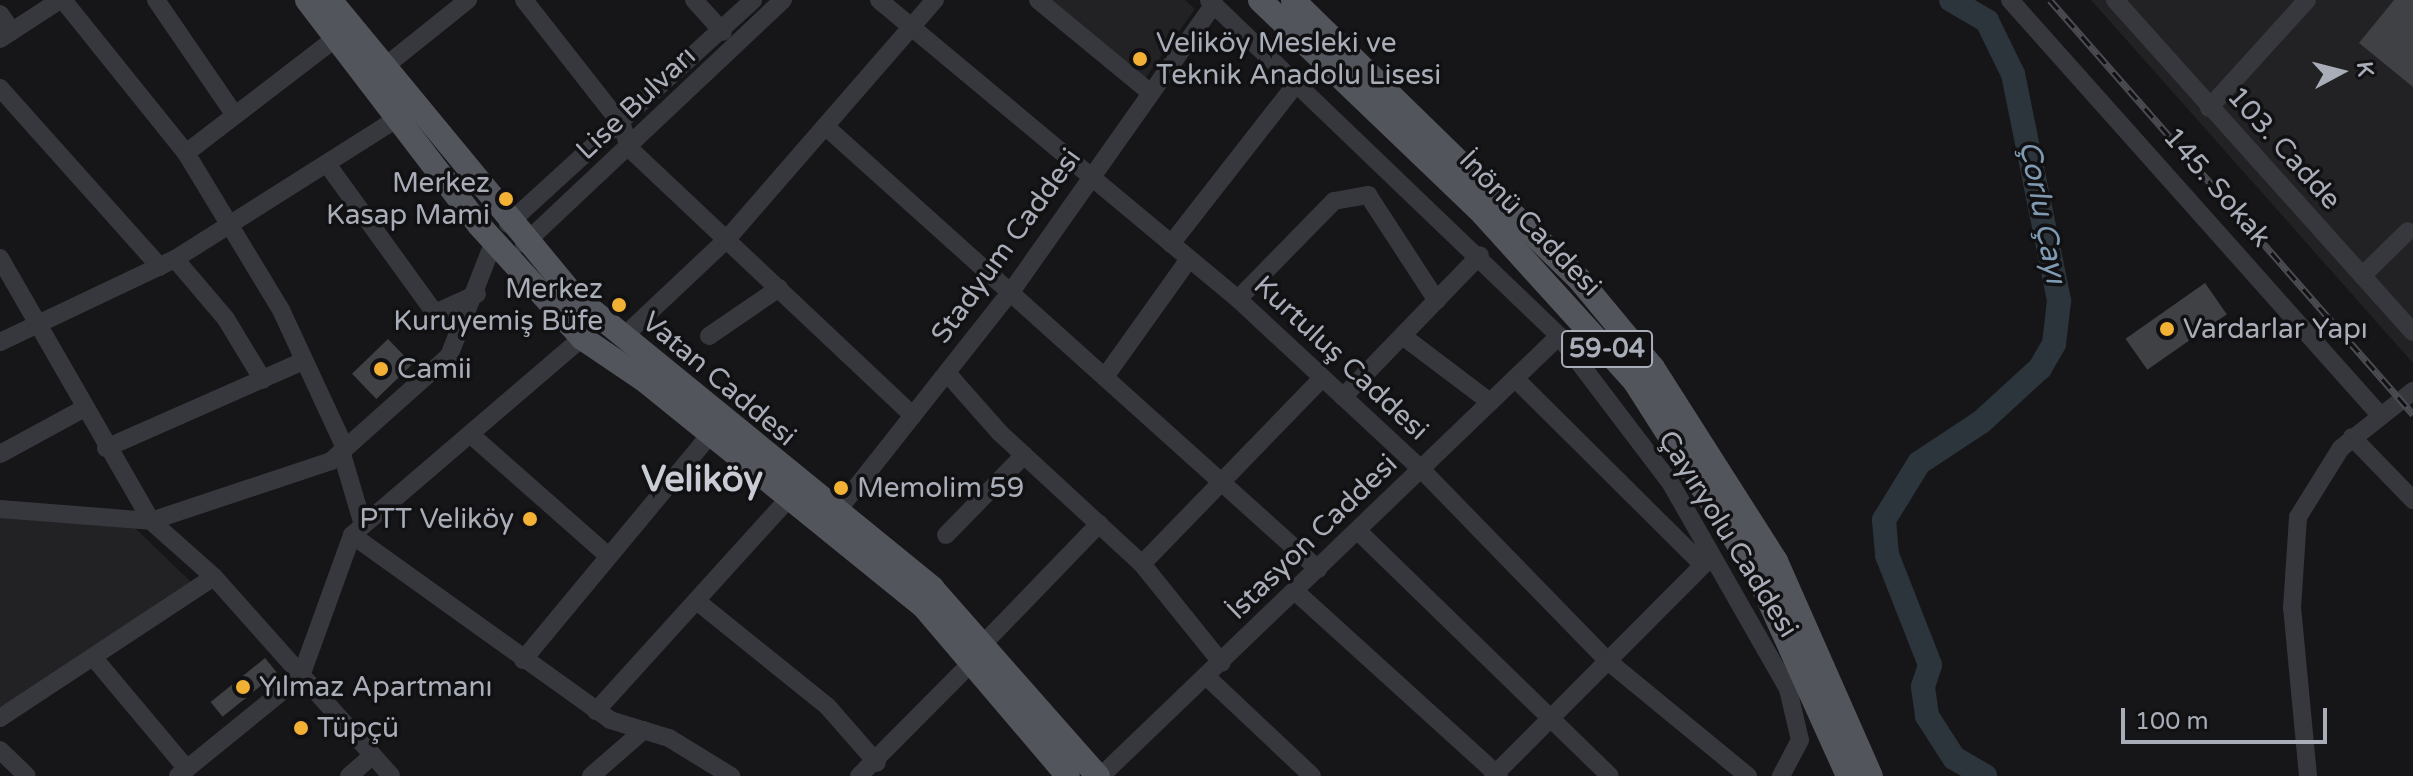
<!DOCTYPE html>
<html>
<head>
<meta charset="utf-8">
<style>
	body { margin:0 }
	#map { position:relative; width:2413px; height:776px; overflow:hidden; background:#161618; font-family:"Varela Round",sans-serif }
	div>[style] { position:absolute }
	.built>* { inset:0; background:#222225 }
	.river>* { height:24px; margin:-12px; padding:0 12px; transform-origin:12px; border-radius:12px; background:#2c353c }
	.building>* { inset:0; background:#404145; transform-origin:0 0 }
	.minor>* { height:18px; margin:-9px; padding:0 9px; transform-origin:9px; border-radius:9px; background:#37383d }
	.major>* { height:24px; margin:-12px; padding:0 12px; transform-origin:12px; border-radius:12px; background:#53555c }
	.rail>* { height:7px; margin-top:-3.5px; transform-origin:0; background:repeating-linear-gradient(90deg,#111113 0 12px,#4a4c52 0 24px); box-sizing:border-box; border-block:2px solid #4a4c52 }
	.dots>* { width:22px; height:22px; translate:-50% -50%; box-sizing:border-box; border:4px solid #111113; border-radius:50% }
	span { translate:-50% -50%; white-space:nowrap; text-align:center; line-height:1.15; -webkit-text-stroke:7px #111113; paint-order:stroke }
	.shield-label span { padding:2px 6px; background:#111113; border:2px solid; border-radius:6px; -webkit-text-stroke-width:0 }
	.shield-label { font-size:26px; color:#a8adb8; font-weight:700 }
	.poi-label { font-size:28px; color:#a8adb8 }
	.left { translate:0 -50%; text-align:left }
	.right { translate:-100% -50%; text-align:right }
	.street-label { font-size:28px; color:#a8adb8 }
	.water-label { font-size:30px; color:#7f9bb3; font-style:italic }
	.district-label { font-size:36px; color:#c9ccd4; font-weight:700 }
	.north { position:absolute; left:2301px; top:32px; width:80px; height:80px; -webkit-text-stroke:6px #111113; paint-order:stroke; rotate:83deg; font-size:22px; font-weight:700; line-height:32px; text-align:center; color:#a8adb8 }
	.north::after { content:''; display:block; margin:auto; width:28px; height:36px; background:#a8adb8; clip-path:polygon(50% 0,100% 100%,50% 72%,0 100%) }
	.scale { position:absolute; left:2121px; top:708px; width:206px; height:36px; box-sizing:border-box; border:4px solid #a8adb8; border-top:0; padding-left:10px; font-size:24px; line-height:28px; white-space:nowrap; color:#a8adb8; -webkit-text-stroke:6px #111113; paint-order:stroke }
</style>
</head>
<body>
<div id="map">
	<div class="built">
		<div style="clip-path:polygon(1043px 0,1185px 0,1195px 9px,1144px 80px)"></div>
		<div style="clip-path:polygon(2091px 0,2413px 0,2413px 363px)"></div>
		<div style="clip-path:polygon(0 512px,134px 527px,193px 584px,0 711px)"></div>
	</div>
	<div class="river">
		<div style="left:1951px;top:0;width:42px;rotate:30.3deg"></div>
		<div style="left:1987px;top:21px;width:59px;rotate:63.9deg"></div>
		<div style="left:2013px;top:74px;width:232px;rotate:78.5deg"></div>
		<div style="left:2059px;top:301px;width:43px;rotate:96.6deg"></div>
		<div style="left:2054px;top:344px;width:28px;rotate:120deg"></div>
		<div style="left:2040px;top:368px;width:80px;rotate:137.5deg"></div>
		<div style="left:1981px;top:422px;width:74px;rotate:146.5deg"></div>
		<div style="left:1919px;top:463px;width:67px;rotate:121.6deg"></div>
		<div style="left:1884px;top:520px;width:35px;rotate:85deg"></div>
		<div style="left:1887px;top:555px;width:118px;rotate:68.6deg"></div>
		<div style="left:1930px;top:665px;width:23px;rotate:108deg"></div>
		<div style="left:1923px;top:687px;width:29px;rotate:82deg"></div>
		<div style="left:1927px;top:716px;width:50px;rotate:57.3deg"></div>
		<div style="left:1954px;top:758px;width:36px;rotate:30deg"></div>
	</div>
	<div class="building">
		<div style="clip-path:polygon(2394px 0,2413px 0,2413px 87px,2359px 43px)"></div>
		<div style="left:2205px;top:283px;width:38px;height:97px;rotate:55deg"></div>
		<div style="left:388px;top:339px;width:35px;height:50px;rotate:46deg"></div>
		<div style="left:265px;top:658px;width:19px;height:70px;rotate:51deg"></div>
	</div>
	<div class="minor">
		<div style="left:63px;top:0;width:196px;rotate:51.2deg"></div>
		<div style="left:186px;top:153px;width:184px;rotate:58.8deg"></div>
		<div style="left:281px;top:310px;width:152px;rotate:65.1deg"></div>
		<div style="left:156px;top:0;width:138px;rotate:55.6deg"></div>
		<div style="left:524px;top:0;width:159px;rotate:51.9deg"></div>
		<div style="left:622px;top:125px;width:24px;rotate:73deg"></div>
		<div style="left:629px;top:148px;width:390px;rotate:43.3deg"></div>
		<div style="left:694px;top:0;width:43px;rotate:47.8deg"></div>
		<div style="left:879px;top:0;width:467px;rotate:39.8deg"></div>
		<div style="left:1238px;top:299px;width:250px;rotate:42.9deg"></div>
		<div style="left:1421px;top:469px;width:269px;rotate:45.8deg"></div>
		<div style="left:1609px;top:662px;width:180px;rotate:39.4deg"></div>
		<div style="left:1038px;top:0;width:146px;rotate:39.5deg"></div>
		<div style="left:1209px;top:0;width:485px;rotate:43.8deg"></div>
		<div style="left:1559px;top:336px;width:183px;rotate:52.8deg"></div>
		<div style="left:1670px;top:482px;width:238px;rotate:60.3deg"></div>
		<div style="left:1788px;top:689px;width:52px;rotate:76.8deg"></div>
		<div style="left:1800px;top:740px;width:41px;rotate:117.8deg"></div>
		<div style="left:2010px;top:0;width:555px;rotate:48.29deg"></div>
		<div style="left:2115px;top:0;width:446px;rotate:48.1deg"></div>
		<div style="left:0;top:14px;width:21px;rotate:55deg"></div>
		<div style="left:0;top:39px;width:72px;rotate:-33deg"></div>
		<div style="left:383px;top:68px;width:109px;rotate:-38.7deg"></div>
		<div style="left:0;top:88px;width:240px;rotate:48.2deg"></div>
		<div style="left:2209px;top:108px;width:146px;rotate:-47.8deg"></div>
		<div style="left:825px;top:126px;width:663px;rotate:41.94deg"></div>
		<div style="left:186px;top:153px;width:184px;rotate:-37.5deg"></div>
		<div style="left:327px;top:164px;width:184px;rotate:54.1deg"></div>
		<div style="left:435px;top:313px;width:46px;rotate:-24.3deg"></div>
		<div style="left:508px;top:224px;width:332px;rotate:-42.4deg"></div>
		<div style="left:524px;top:244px;width:356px;rotate:-43.3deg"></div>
		<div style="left:1171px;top:244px;width:204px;rotate:-52deg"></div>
		<div style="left:0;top:258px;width:303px;rotate:60.1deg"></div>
		<div style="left:151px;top:521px;width:84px;rotate:41.6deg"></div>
		<div style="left:214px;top:577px;width:266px;rotate:48.3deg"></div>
		<div style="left:175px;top:259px;width:79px;rotate:49.6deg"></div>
		<div style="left:226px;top:319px;width:71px;rotate:58.8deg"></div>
		<div style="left:2362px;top:276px;width:64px;rotate:-44.4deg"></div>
		<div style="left:1238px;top:299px;width:137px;rotate:-45.6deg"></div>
		<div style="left:1334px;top:201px;width:35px;rotate:-10deg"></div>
		<div style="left:1368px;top:195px;width:126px;rotate:56.9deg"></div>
		<div style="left:709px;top:336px;width:85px;rotate:-34.4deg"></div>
		<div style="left:1404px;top:337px;width:108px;rotate:37.1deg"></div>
		<div style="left:622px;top:338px;width:144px;rotate:-43.3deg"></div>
		<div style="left:727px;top:239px;width:317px;rotate:-49deg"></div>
		<div style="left:0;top:342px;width:194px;rotate:-25.4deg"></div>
		<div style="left:175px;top:259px;width:260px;rotate:-32.3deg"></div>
		<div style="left:947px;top:373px;width:80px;rotate:48.5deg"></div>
		<div style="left:1000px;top:433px;width:193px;rotate:42.7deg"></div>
		<div style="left:1142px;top:564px;width:127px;rotate:51.1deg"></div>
		<div style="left:1107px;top:374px;width:141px;rotate:-54.5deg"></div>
		<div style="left:1343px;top:397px;width:197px;rotate:-46deg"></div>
		<div style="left:470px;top:434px;width:181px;rotate:41.4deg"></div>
		<div style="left:2352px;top:437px;width:88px;rotate:45.9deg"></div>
		<div style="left:106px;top:448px;width:215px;rotate:-23.8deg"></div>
		<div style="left:0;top:454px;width:94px;rotate:-28.5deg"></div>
		<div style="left:342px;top:454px;width:74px;rotate:73.5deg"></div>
		<div style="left:0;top:509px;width:151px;rotate:4.5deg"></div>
		<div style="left:151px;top:521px;width:190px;rotate:-18.4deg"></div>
		<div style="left:331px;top:461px;width:158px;rotate:-41.7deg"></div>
		<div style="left:449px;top:356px;width:123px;rotate:-68.6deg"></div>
		<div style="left:835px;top:514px;width:287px;rotate:-51.7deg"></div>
		<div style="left:1013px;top:289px;width:349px;rotate:-54.8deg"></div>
		<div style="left:1358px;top:531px;width:351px;rotate:44.2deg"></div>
		<div style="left:352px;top:535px;width:317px;rotate:35.6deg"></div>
		<div style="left:610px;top:720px;width:62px;rotate:17deg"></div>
		<div style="left:669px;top:738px;width:73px;rotate:31.5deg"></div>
		<div style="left:946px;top:535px;width:112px;rotate:-45.7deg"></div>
		<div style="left:1142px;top:564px;width:259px;rotate:-45.9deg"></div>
		<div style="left:1296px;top:592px;width:274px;rotate:42.2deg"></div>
		<div style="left:698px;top:602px;width:167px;rotate:38.9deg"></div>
		<div style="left:828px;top:707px;width:74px;rotate:48.8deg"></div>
		<div style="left:986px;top:641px;width:163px;rotate:-46deg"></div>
		<div style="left:93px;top:657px;width:146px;rotate:50deg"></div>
		<div style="left:523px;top:660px;width:293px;rotate:-50.3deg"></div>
		<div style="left:301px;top:676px;width:150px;rotate:-70.1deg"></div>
		<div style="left:352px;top:535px;width:303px;rotate:-40.6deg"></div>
		<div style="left:1207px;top:677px;width:144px;rotate:43.3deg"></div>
		<div style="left:596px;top:711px;width:285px;rotate:-47.8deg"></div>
		<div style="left:0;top:718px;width:256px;rotate:-33.4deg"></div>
		<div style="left:0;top:750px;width:37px;rotate:44deg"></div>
		<div style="left:178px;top:776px;width:159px;rotate:-39.1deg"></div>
		<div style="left:349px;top:776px;width:30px;rotate:-41deg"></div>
		<div style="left:591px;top:776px;width:70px;rotate:-41deg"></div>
		<div style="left:859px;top:776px;width:165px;rotate:-45.2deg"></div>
		<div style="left:1101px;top:776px;width:635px;rotate:-43.85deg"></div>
		<div style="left:1493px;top:776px;width:298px;rotate:-45.1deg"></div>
		<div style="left:1703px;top:565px;width:265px;rotate:-135.2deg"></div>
		<div style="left:2308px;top:776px;width:169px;rotate:-95.4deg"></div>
		<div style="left:2292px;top:608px;width:91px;rotate:-86.2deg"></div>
		<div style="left:2298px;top:517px;width:81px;rotate:-58.1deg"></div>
		<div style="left:2341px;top:448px;width:92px;rotate:-38.4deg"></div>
	</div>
	<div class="major">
		<div style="left:307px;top:0;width:282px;rotate:52.6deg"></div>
		<div style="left:478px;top:224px;width:154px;rotate:47.6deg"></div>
		<div style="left:582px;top:338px;width:75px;rotate:34.1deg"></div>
		<div style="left:644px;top:380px;width:360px;rotate:39deg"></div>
		<div style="left:924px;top:607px;width:222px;rotate:49.6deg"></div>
		<div style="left:330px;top:0;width:381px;rotate:50.5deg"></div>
		<div style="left:572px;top:294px;width:465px;rotate:39.2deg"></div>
		<div style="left:932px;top:588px;width:251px;rotate:48.6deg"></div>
		<div style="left:1260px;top:0;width:308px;rotate:43.8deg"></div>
		<div style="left:1482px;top:213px;width:228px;rotate:47.8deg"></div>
		<div style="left:1635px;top:382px;width:225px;rotate:57.5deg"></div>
		<div style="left:1756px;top:572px;width:224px;rotate:65.7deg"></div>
		<div style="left:1293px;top:0;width:400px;rotate:44.3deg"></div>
		<div style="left:1579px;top:279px;width:116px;rotate:50.3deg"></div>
		<div style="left:1653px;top:368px;width:229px;rotate:57.5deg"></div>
		<div style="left:1776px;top:561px;width:235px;rotate:66.2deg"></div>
	</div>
	<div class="rail">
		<div style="left:2050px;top:0;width:551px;rotate:48.76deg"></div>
	</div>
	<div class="dots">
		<div style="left:1140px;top:59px;background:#f2b134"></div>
		<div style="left:506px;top:199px;background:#f2b134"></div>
		<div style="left:619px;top:305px;background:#f2b134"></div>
		<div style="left:2167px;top:329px;background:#f2b134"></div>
		<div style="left:381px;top:369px;background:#f2b134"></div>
		<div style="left:841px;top:488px;background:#f2b134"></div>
		<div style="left:530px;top:519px;background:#f2b134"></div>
		<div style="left:243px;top:687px;background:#f2b134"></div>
		<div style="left:301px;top:728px;background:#f2b134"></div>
	</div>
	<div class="shield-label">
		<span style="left:1607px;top:349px">59-04</span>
	</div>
	<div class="poi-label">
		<span class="left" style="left:1156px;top:59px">Veliköy Mesleki ve<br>Teknik Anadolu Lisesi</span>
		<span class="right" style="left:490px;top:199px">Merkez<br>Kasap Mami</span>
		<span class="right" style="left:603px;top:305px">Merkez<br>Kuruyemiş Büfe</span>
		<span class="left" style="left:2183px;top:329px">Vardarlar Yapı</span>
		<span class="left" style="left:397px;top:369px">Camii</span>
		<span class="left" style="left:857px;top:488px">Memolim 59</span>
		<span class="right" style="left:514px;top:519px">PTT Veliköy</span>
		<span class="left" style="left:259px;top:687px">Yılmaz Apartmanı</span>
		<span class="left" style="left:317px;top:728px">Tüpçü</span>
	</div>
	<div class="street-label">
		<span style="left:636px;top:103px;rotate:-43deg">Lise Bulvarı</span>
		<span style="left:2284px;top:148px;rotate:48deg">103. Cadde</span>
		<span style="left:2217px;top:187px;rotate:49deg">145. Sokak</span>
		<span style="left:1530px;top:223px;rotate:46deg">İnönü Caddesi</span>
		<span style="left:1006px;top:246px;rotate:-54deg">Stadyum Caddesi</span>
		<span style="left:1341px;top:358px;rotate:43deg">Kurtuluş Caddesi</span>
		<span style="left:719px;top:379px;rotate:40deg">Vatan Caddesi</span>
		<span style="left:1728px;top:534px;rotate:58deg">Çayıryolu Caddesi</span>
		<span style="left:1312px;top:537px;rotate:-44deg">İstasyon Caddesi</span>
	</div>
	<div class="water-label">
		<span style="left:2042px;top:212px;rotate:79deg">Çorlu Çayı</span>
	</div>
	<div class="district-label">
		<span style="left:702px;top:480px">Veliköy</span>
	</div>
	<div class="north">K</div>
	<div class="scale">100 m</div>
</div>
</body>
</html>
